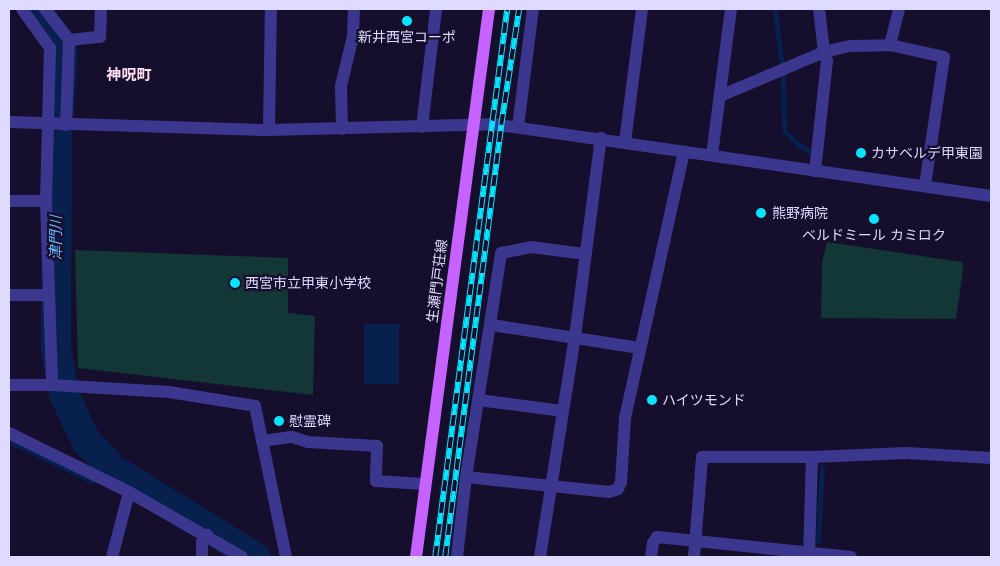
<!DOCTYPE html>
<html>
<head>
<meta charset="utf-8">
<style>
	body { margin:0 }
	#map { position:relative; width:1000px; height:566px; overflow:hidden; background:#150f2d; font-family:Inter,"Noto Sans JP",sans-serif }
	div>[style] { position:absolute }
	.green>* { inset:0; background:#123736 }
	.water>* { inset:0; background:#07204e; transform-origin:0 0 }
	.stream>* { height:5px; margin:-2.5px; padding:0 2.5px; transform-origin:2.5px; border-radius:2.5px; background:#07204e }
	.river>* { height:30px; margin:-15px; padding:0 15px; transform-origin:15px; border-radius:15px; background:#07204e }
	.minor>* { height:12px; margin:-6px; padding:0 6px; transform-origin:6px; border-radius:6px; background:#3b378f }
	.major>* { height:12px; margin:-6px; padding:0 6px; transform-origin:6px; border-radius:6px; background:#c662ff }
	.rail>* { height:5.5px; margin-top:-2.75px; transform-origin:0; background:repeating-linear-gradient(90deg,#150f2d 0 11px,#07e4ff 0 22px); box-sizing:border-box; border-block:1px solid #07e4ff }
	.dots>* { width:14px; height:14px; translate:-50% -50%; box-sizing:border-box; border:2px solid #150f2d; border-radius:50% }
	span { translate:-50% -50%; white-space:nowrap; text-align:center; line-height:1.15; -webkit-text-stroke:4.5px #150f2d; paint-order:stroke }
	.poi-label { font-size:14px; color:#dfdbff }
	.left { translate:0 -50%; text-align:left }
	.street-label { font-size:14px; color:#dfdbff }
	.neighbourhood-label { font-size:15px; color:#ffddf2; font-weight:700 }
	.water-label { font-size:15px; color:#69b8ff; font-style:italic }
	.frame { position:absolute; inset:0; border:10px solid #dfdbff; pointer-events:none }
</style>
</head>
<body>
<div id="map">
	<div class="green">
		<div style="clip-path:polygon(827px 242px,962px 262px,963px 270px,956px 319px,821px 318px,822px 263px)"></div>
		<div style="clip-path:polygon(75px 250px,288px 258px,288px 313px,315px 316px,313px 395px,78px 368px)"></div>
	</div>
	<div class="water">
		<div style="left:364px;top:324px;width:35px;height:60px"></div>
	</div>
	<div class="stream">
		<div style="left:775px;top:9px;width:59px;rotate:83.2deg"></div>
		<div style="left:783px;top:73px;width:58px;rotate:89deg"></div>
		<div style="left:784px;top:131px;width:22px;rotate:43deg"></div>
		<div style="left:800px;top:146px;width:10px;rotate:29deg"></div>
		<div style="left:9px;top:441px;width:92px;rotate:25.7deg"></div>
		<div style="left:818px;top:541px;width:74px;rotate:-86.9deg"></div>
	</div>
	<div class="river">
		<div style="left:36px;top:9px;width:40px;rotate:55.1deg"></div>
		<div style="left:59px;top:42px;width:13px;rotate:72deg"></div>
		<div style="left:63px;top:54px;width:76px;rotate:94.5deg"></div>
		<div style="left:57px;top:130px;width:219px;rotate:90.3deg"></div>
		<div style="left:56px;top:349px;width:46px;rotate:79.9deg"></div>
		<div style="left:64px;top:394px;width:52px;rotate:64.9deg"></div>
		<div style="left:86px;top:441px;width:30px;rotate:45deg"></div>
		<div style="left:121px;top:474px;width:158px;rotate:31.8deg"></div>
	</div>
	<div class="minor">
		<div style="left:22px;top:9px;width:48px;rotate:54.3deg"></div>
		<div style="left:50px;top:48px;width:153px;rotate:91.5deg"></div>
		<div style="left:46px;top:201px;width:184px;rotate:88.1deg"></div>
		<div style="left:45px;top:9px;width:39px;rotate:52deg"></div>
		<div style="left:69px;top:40px;width:85px;rotate:92deg"></div>
		<div style="left:69px;top:40px;width:31px;rotate:-6deg"></div>
		<div style="left:100px;top:37px;width:28px;rotate:-88deg"></div>
		<div style="left:890px;top:45px;width:55px;rotate:12.5deg"></div>
		<div style="left:944px;top:57px;width:130px;rotate:98.4deg"></div>
		<div style="left:720px;top:96px;width:113px;rotate:-22.9deg"></div>
		<div style="left:824px;top:52px;width:43px;rotate:-96.6deg"></div>
		<div style="left:9px;top:122px;width:260px;rotate:1.8deg"></div>
		<div style="left:269px;top:130px;width:223px;rotate:-1.5deg"></div>
		<div style="left:492px;top:124px;width:504px;rotate:8.21deg"></div>
		<div style="left:422px;top:127px;width:119px;rotate:-83.2deg"></div>
		<div style="left:518px;top:127px;width:119px;rotate:-82.8deg"></div>
		<div style="left:342px;top:129px;width:43px;rotate:-91.3deg"></div>
		<div style="left:341px;top:86px;width:51px;rotate:-76.5deg"></div>
		<div style="left:353px;top:36px;width:27px;rotate:-88deg"></div>
		<div style="left:269px;top:130px;width:121px;rotate:-89.1deg"></div>
		<div style="left:625px;top:142px;width:134px;rotate:-82.7deg"></div>
		<div style="left:712px;top:155px;width:147px;rotate:-82.6deg"></div>
		<div style="left:815px;top:171px;width:111px;rotate:-83.8deg"></div>
		<div style="left:827px;top:61px;width:9px;rotate:-108deg"></div>
		<div style="left:824px;top:52px;width:28px;rotate:-13deg"></div>
		<div style="left:851px;top:46px;width:39px;rotate:-1deg"></div>
		<div style="left:890px;top:45px;width:37px;rotate:-76deg"></div>
		<div style="left:9px;top:201px;width:37px"></div>
		<div style="left:9px;top:295px;width:40px"></div>
		<div style="left:492px;top:325px;width:149px;rotate:8.9deg"></div>
		<div style="left:9px;top:385px;width:43px"></div>
		<div style="left:52px;top:385px;width:117px;rotate:3.4deg"></div>
		<div style="left:169px;top:392px;width:87px;rotate:9.2deg"></div>
		<div style="left:255px;top:406px;width:154px;rotate:78.4deg"></div>
		<div style="left:479px;top:400px;width:84px;rotate:7.5deg"></div>
		<div style="left:9px;top:433px;width:134px;rotate:26.2deg"></div>
		<div style="left:129px;top:492px;width:130px;rotate:29.9deg"></div>
		<div style="left:262px;top:441px;width:30px;rotate:-8deg"></div>
		<div style="left:292px;top:437px;width:17px;rotate:17deg"></div>
		<div style="left:308px;top:442px;width:69px;rotate:3.3deg"></div>
		<div style="left:377px;top:446px;width:35px;rotate:92deg"></div>
		<div style="left:376px;top:481px;width:49px;rotate:3.5deg"></div>
		<div style="left:466px;top:477px;width:144px;rotate:6deg"></div>
		<div style="left:609px;top:492px;width:9px;rotate:-18deg"></div>
		<div style="left:618px;top:489px;width:8px;rotate:-67deg"></div>
		<div style="left:621px;top:482px;width:64px;rotate:-86.4deg"></div>
		<div style="left:625px;top:418px;width:273px;rotate:-77.5deg"></div>
		<div style="left:112px;top:557px;width:67px;rotate:-75.3deg"></div>
		<div style="left:202px;top:557px;width:15px;rotate:-90deg"></div>
		<div style="left:202px;top:542px;width:9px;rotate:-54deg"></div>
		<div style="left:457px;top:557px;width:81px;rotate:-83.6deg"></div>
		<div style="left:466px;top:477px;width:227px;rotate:-81.1deg"></div>
		<div style="left:501px;top:253px;width:31px;rotate:-11deg"></div>
		<div style="left:531px;top:247px;width:53px;rotate:7.5deg"></div>
		<div style="left:540px;top:557px;width:223px;rotate:-81deg"></div>
		<div style="left:575px;top:337px;width:201px;rotate:-82.6deg"></div>
		<div style="left:651px;top:557px;width:14px;rotate:-82deg"></div>
		<div style="left:653px;top:543px;width:7px;rotate:-56deg"></div>
		<div style="left:657px;top:537px;width:195px;rotate:5.9deg"></div>
		<div style="left:694px;top:557px;width:100px;rotate:-85.4deg"></div>
		<div style="left:702px;top:457px;width:110px"></div>
		<div style="left:812px;top:457px;width:95px;rotate:-2.4deg"></div>
		<div style="left:907px;top:453px;width:84px;rotate:3.4deg"></div>
		<div style="left:809px;top:557px;width:100px;rotate:-88.3deg"></div>
	</div>
	<div class="major">
		<div style="left:416px;top:557px;width:553px;rotate:-82.41deg"></div>
	</div>
	<div class="rail">
		<div style="left:435px;top:557px;width:553px;rotate:-82.51deg"></div>
		<div style="left:445px;top:557px;width:436px;rotate:-82.6deg"></div>
		<div style="left:501px;top:125px;width:117px;rotate:-81.2deg"></div>
	</div>
	<div class="dots">
		<div style="left:407px;top:21px;background:#07e4ff"></div>
		<div style="left:861px;top:153px;background:#07e4ff"></div>
		<div style="left:761px;top:213px;background:#07e4ff"></div>
		<div style="left:874px;top:219px;background:#07e4ff"></div>
		<div style="left:235px;top:283px;background:#07e4ff"></div>
		<div style="left:652px;top:400px;background:#07e4ff"></div>
		<div style="left:279px;top:421px;background:#07e4ff"></div>
	</div>
	<div class="poi-label">
		<span style="left:407px;top:37px">新井西宮コーポ</span>
		<span class="left" style="left:871px;top:153px">カサベルデ甲東園</span>
		<span class="left" style="left:772px;top:213px">熊野病院</span>
		<span style="left:874px;top:235px">ベルドミール カミロク</span>
		<span class="left" style="left:245px;top:283px">西宮市立甲東小学校</span>
		<span class="left" style="left:662px;top:400px">ハイツモンド</span>
		<span class="left" style="left:289px;top:421px">慰霊碑</span>
	</div>
	<div class="street-label">
		<span style="left:437px;top:281px;rotate:-83deg">生瀬門戸荘線</span>
	</div>
	<div class="neighbourhood-label">
		<span style="left:129px;top:75px">神呪町</span>
	</div>
	<div class="water-label">
		<span style="left:56px;top:238px;rotate:-90deg">津門川</span>
	</div>
	<div class="frame"></div>
</div>
</body>
</html>
